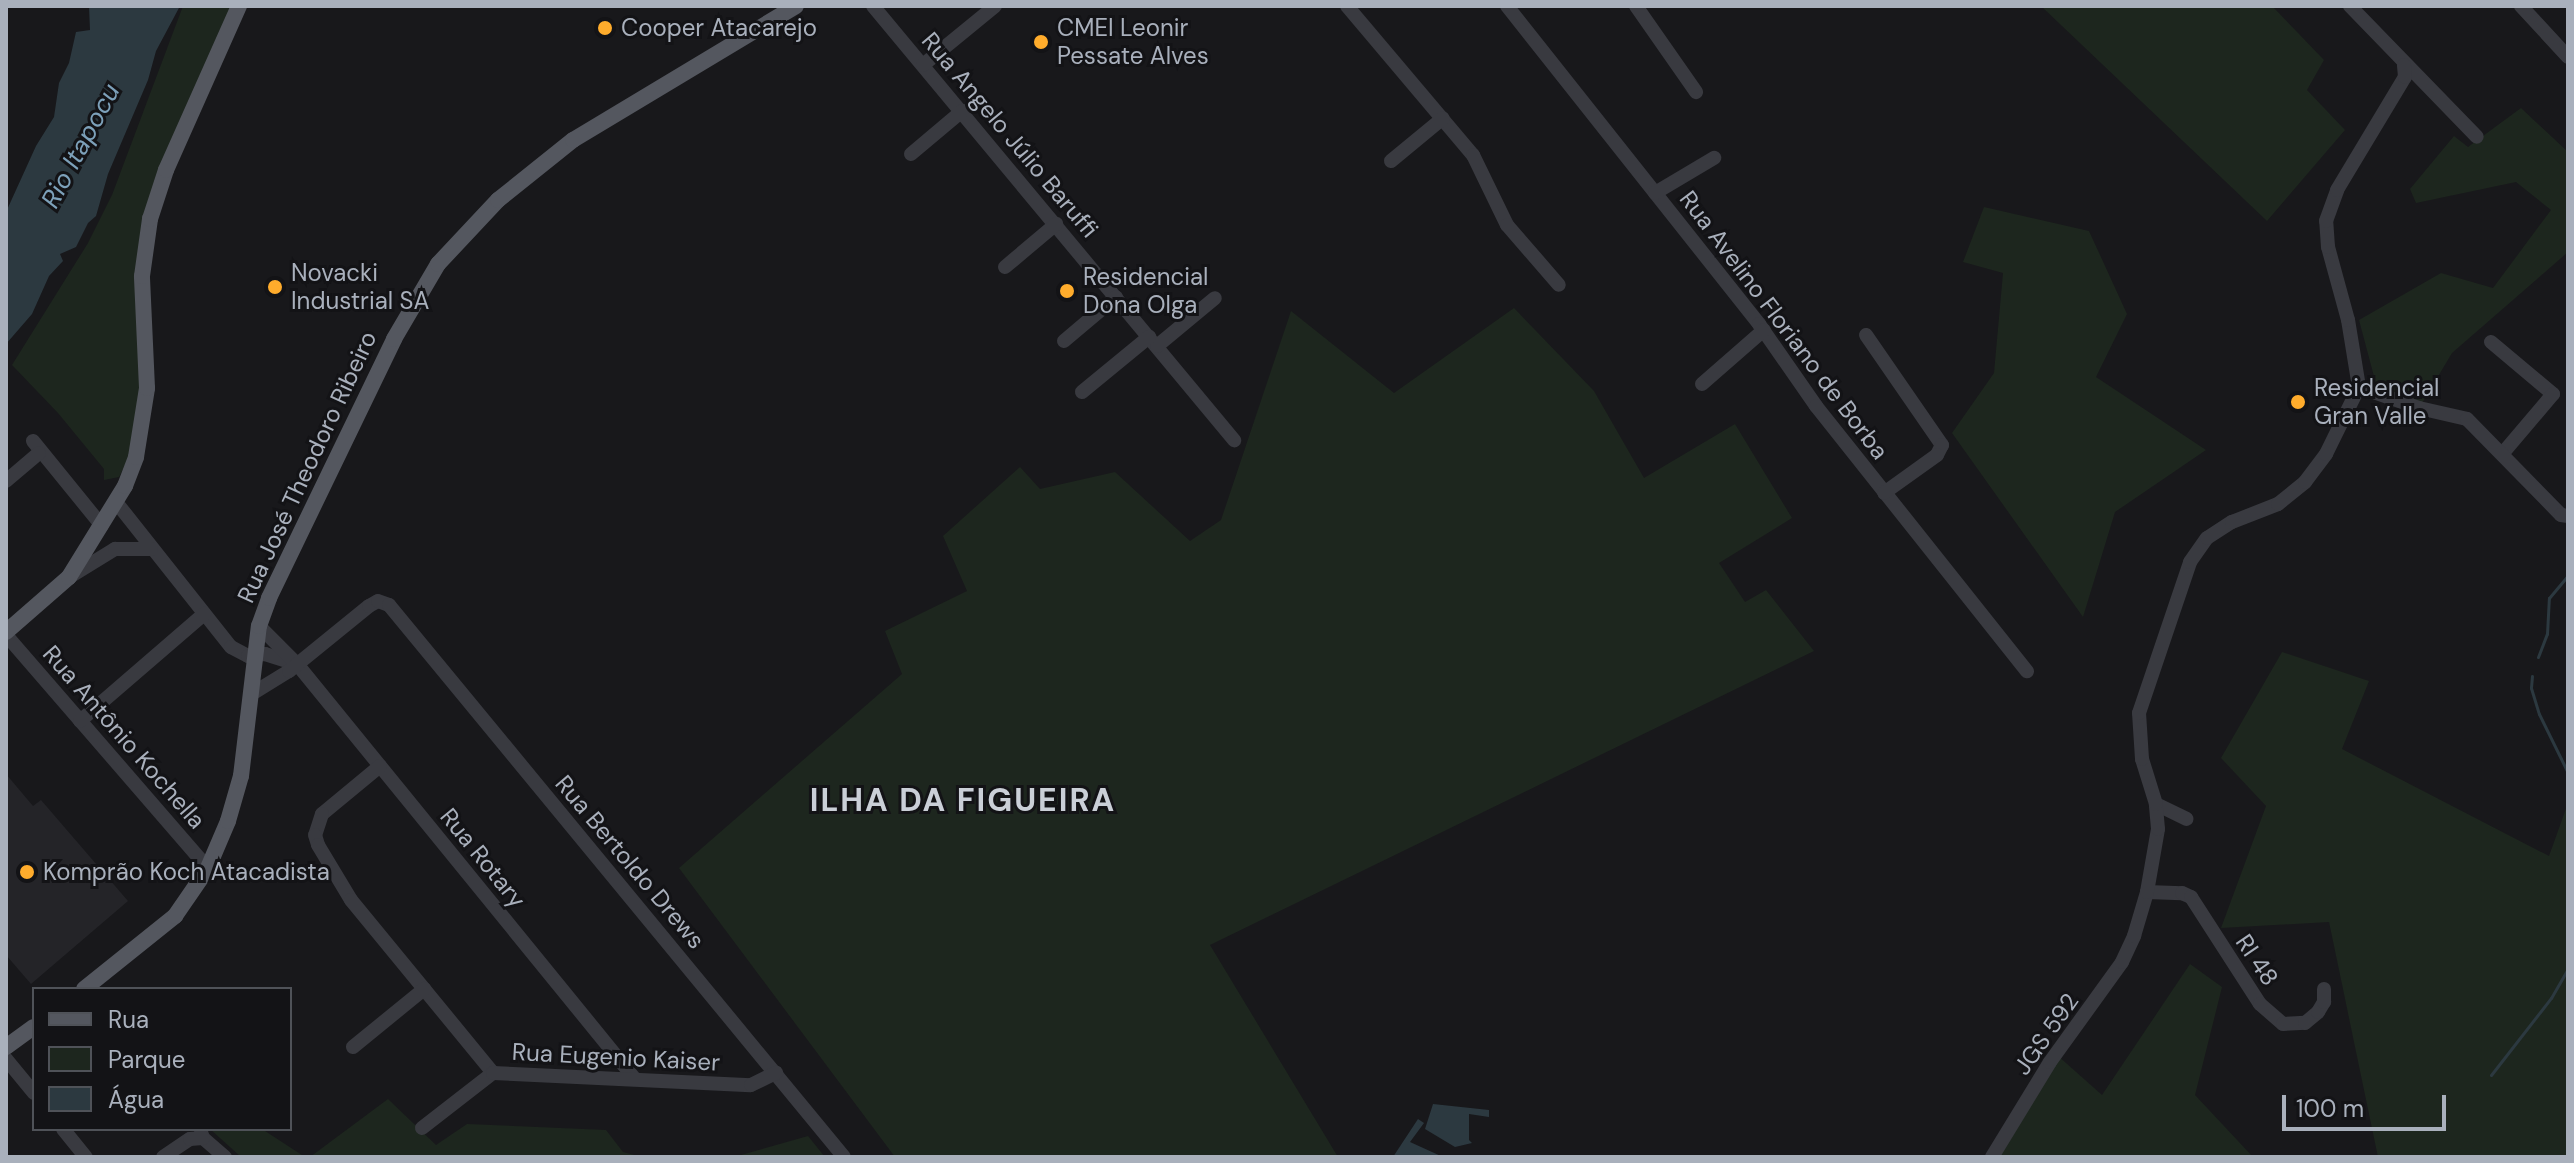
<!DOCTYPE html>
<html>
<head>
<meta charset="utf-8">
<style>
	body { margin:0 }
	#map { position:relative; width:2574px; height:1163px; overflow:hidden; background:#18181b; font-family:"DM Sans",sans-serif }
	div>[style] { position:absolute }
	.built>* { inset:0; background:#242428 }
	.green>* { inset:0; background:#1d261e }
	.water>* { inset:0; background:#2c3940 }
	.stream>* { height:3px; margin:-1.5px; padding:0 1.5px; transform-origin:1.5px; border-radius:1.5px; background:#2c3940 }
	.minor>* { height:14px; margin:-7px; padding:0 7px; transform-origin:7px; border-radius:7px; background:#393a40 }
	.major>* { height:16px; margin:-8px; padding:0 8px; transform-origin:8px; border-radius:8px; background:#54575f }
	.dots>* { width:22px; height:22px; translate:-50% -50%; box-sizing:border-box; border:4px solid #131316; border-radius:50% }
	span { translate:-50% -50%; white-space:nowrap; text-align:center; line-height:1.15; -webkit-text-stroke:6px #131316; paint-order:stroke }
	.poi-label { font-size:24px; color:#a9b0bc }
	.left { translate:0 -50%; text-align:left }
	.street-label { font-size:24px; color:#a9b0bc }
	.water-label { font-size:26px; color:#7da1ba; font-style:italic }
	.district-label { font-size:32px; color:#cacfd7; font-weight:700; letter-spacing:2px }
	.frame { position:absolute; inset:0; border:8px solid #a9b0bc; pointer-events:none }
	.legend { position:absolute; left:32px; top:987px; width:260px; height:144px; box-sizing:border-box; background:#131316; border:2px solid #4f5258; margin:0; padding:10px 14px; list-style:none; font-size:24px; color:#a9b0bc }
	.legend li { display:flex; align-items:center; gap:16px; height:40px }
	.legend b { width:40px; border:2px solid #4f5258 }
	.scale { position:absolute; left:2282px; top:1095px; width:164px; height:36px; box-sizing:border-box; border:4px solid #a9b0bc; border-top:0; padding-left:10px; font-size:24px; line-height:28px; white-space:nowrap; color:#a9b0bc; -webkit-text-stroke:6px #131316; paint-order:stroke }
</style>
</head>
<body>
<div id="map">
	<div class="built">
		<div style="clip-path:polygon(6px 774px,33px 806px,41px 800px,128px 901px,31px 984px,6px 955px)"></div>
	</div>
	<div class="green">
		<div style="clip-path:polygon(183px 6px,232px 6px,162px 162px,144px 214px,136px 275px,141px 387px,128px 459px,119px 477px,104px 480px,104px 469px,58px 413px,12px 365px,88px 243px,112px 195px)"></div>
		<div style="clip-path:polygon(2041px 6px,2272px 6px,2324px 60px,2307px 90px,2345px 130px,2267px 221px)"></div>
		<div style="clip-path:polygon(2521px 108px,2568px 152px,2568px 252px,2452px 353px,2421px 405px,2376px 384px,2359px 320px,2441px 273px,2493px 288px,2551px 210px,2516px 182px,2416px 203px,2410px 189px,2454px 136px,2468px 147px)"></div>
		<div style="clip-path:polygon(1984px 207px,2089px 231px,2127px 314px,2096px 377px,2206px 450px,2115px 512px,2083px 617px,1952px 433px,1994px 373px,2003px 273px,1963px 262px)"></div>
		<div style="clip-path:polygon(1514px 308px,1594px 391px,1644px 478px,1735px 424px,1792px 518px,1719px 563px,1745px 602px,1766px 590px,1814px 651px,1210px 945px,1338px 1157px,895px 1157px,679px 868px,902px 674px,885px 631px,967px 591px,943px 536px,1020px 467px,1040px 489px,1115px 472px,1190px 541px,1221px 520px,1291px 311px,1394px 393px)"></div>
		<div style="clip-path:polygon(2282px 652px,2369px 681px,2342px 749px,2549px 856px,2568px 803px,2568px 1157px,2378px 1157px,2329px 922px,2221px 928px,2266px 806px,2221px 758px)"></div>
		<div style="clip-path:polygon(2190px 964px,2222px 987px,2195px 1095px,2253px 1157px,1995px 1157px,2057px 1055px,2102px 1095px)"></div>
		<div style="clip-path:polygon(388px 1099px,436px 1145px,467px 1124px,606px 1130px,623px 1152px,642px 1157px,310px 1157px)"></div>
		<div style="clip-path:polygon(210px 1129px,262px 1129px,305px 1157px,241px 1157px)"></div>
		<div style="clip-path:polygon(808px 1136px,825px 1157px,734px 1157px)"></div>
	</div>
	<div class="water">
		<div style="clip-path:polygon(89px 6px,180px 6px,156px 51px,148px 80px,108px 174px,96px 216px,88px 223px,76px 247px,60px 254px,63px 261px,49px 276px,32px 314px,6px 344px,6px 212px,36px 146px,54px 117px,59px 83px,69px 63px,76px 32px,90px 30px)"></div>
		<div style="clip-path:polygon(1433px 1104px,1489px 1110px,1489px 1117px,1469px 1114px,1469px 1140px,1472px 1143px,1455px 1147px,1425px 1129px)"></div>
		<div style="clip-path:polygon(1418px 1119px,1424px 1123px,1410px 1142px,1443px 1157px,1393px 1157px)"></div>
	</div>
	<div class="stream">
		<div style="left:2538px;top:657px;width:25px;rotate:-69deg"></div>
		<div style="left:2547px;top:634px;width:36px;rotate:-87deg"></div>
		<div style="left:2549px;top:598px;width:30px;rotate:-50deg"></div>
		<div style="left:2532px;top:676px;width:12px;rotate:95deg"></div>
		<div style="left:2531px;top:688px;width:27px;rotate:73deg"></div>
		<div style="left:2539px;top:714px;width:66px;rotate:63.8deg"></div>
		<div style="left:2491px;top:1075px;width:98px;rotate:-52.1deg"></div>
		<div style="left:2551px;top:998px;width:34px;rotate:-60deg"></div>
	</div>
	<div class="minor">
		<div style="left:873px;top:6px;width:565px;rotate:50.25deg"></div>
		<div style="left:1347px;top:6px;width:195px;rotate:49.8deg"></div>
		<div style="left:1473px;top:155px;width:78px;rotate:64.1deg"></div>
		<div style="left:1507px;top:225px;width:79px;rotate:49.1deg"></div>
		<div style="left:1507px;top:6px;width:406px;rotate:51.6deg"></div>
		<div style="left:1759px;top:324px;width:100px;rotate:55.2deg"></div>
		<div style="left:1816px;top:406px;width:339px;rotate:51.5deg"></div>
		<div style="left:1636px;top:6px;width:105px;rotate:55.1deg"></div>
		<div style="left:2350px;top:6px;width:182px;rotate:45.9deg"></div>
		<div style="left:2521px;top:6px;width:69px;rotate:47.3deg"></div>
		<div style="left:923px;top:65px;width:93px;rotate:-39.3deg"></div>
		<div style="left:911px;top:154px;width:67px;rotate:-40.1deg"></div>
		<div style="left:1391px;top:161px;width:67px;rotate:-39.6deg"></div>
		<div style="left:1655px;top:193px;width:69px;rotate:-30.7deg"></div>
		<div style="left:1005px;top:267px;width:67px;rotate:-40.1deg"></div>
		<div style="left:1866px;top:335px;width:134px;rotate:55.4deg"></div>
		<div style="left:1942px;top:445px;width:11px;rotate:117deg"></div>
		<div style="left:1937px;top:455px;width:65px;rotate:144.4deg"></div>
		<div style="left:1064px;top:341px;width:68px;rotate:-40.2deg"></div>
		<div style="left:2491px;top:342px;width:81px;rotate:40deg"></div>
		<div style="left:2553px;top:394px;width:77px;rotate:130.3deg"></div>
		<div style="left:1157px;top:346px;width:75px;rotate:-39.6deg"></div>
		<div style="left:1702px;top:384px;width:82px;rotate:-41.1deg"></div>
		<div style="left:2359px;top:387px;width:64px;rotate:19.3deg"></div>
		<div style="left:2419px;top:408px;width:49px;rotate:12.9deg"></div>
		<div style="left:2467px;top:419px;width:134px;rotate:45.6deg"></div>
		<div style="left:2561px;top:515px;width:7px;rotate:8deg"></div>
		<div style="left:1082px;top:392px;width:87px;rotate:-39.4deg"></div>
		<div style="left:33px;top:441px;width:109px;rotate:50.9deg"></div>
		<div style="left:6px;top:481px;width:43px;rotate:-40.3deg"></div>
		<div style="left:116px;top:502px;width:185px;rotate:51.6deg"></div>
		<div style="left:231px;top:647px;width:19px;rotate:28deg"></div>
		<div style="left:248px;top:656px;width:17px;rotate:-7deg"></div>
		<div style="left:265px;top:654px;width:29px;rotate:18deg"></div>
		<div style="left:71px;top:576px;width:52px;rotate:-31.5deg"></div>
		<div style="left:115px;top:549px;width:36px"></div>
		<div style="left:259px;top:626px;width:54px;rotate:45deg"></div>
		<div style="left:297px;top:664px;width:535px;rotate:50.84deg"></div>
		<div style="left:6px;top:635px;width:308px;rotate:49.1deg"></div>
		<div style="left:250px;top:695px;width:46px;rotate:-31.6deg"></div>
		<div style="left:289px;top:671px;width:103px;rotate:-39.1deg"></div>
		<div style="left:369px;top:606px;width:10px;rotate:-29deg"></div>
		<div style="left:378px;top:601px;width:12px;rotate:20deg"></div>
		<div style="left:389px;top:605px;width:715px;rotate:50.5deg"></div>
		<div style="left:80px;top:721px;width:164px;rotate:-40.8deg"></div>
		<div style="left:380px;top:766px;width:75px;rotate:140.4deg"></div>
		<div style="left:322px;top:814px;width:22px;rotate:108deg"></div>
		<div style="left:315px;top:835px;width:10px;rotate:73deg"></div>
		<div style="left:318px;top:845px;width:64px;rotate:59deg"></div>
		<div style="left:351px;top:900px;width:224px;rotate:50.6deg"></div>
		<div style="left:2156px;top:804px;width:34px;rotate:26deg"></div>
		<div style="left:2147px;top:892px;width:35px;rotate:2deg"></div>
		<div style="left:2182px;top:893px;width:10px;rotate:24deg"></div>
		<div style="left:2191px;top:897px;width:127px;rotate:57.2deg"></div>
		<div style="left:2260px;top:1004px;width:30px;rotate:41deg"></div>
		<div style="left:2283px;top:1024px;width:22px;rotate:-3deg"></div>
		<div style="left:2305px;top:1023px;width:17px;rotate:-40deg"></div>
		<div style="left:2318px;top:1012px;width:12px;rotate:-59deg"></div>
		<div style="left:2324px;top:1002px;width:13px;rotate:-90deg"></div>
		<div style="left:353px;top:1047px;width:92px;rotate:-39.2deg"></div>
		<div style="left:6px;top:1059px;width:44px;rotate:50.5deg"></div>
		<div style="left:422px;top:1128px;width:90px;rotate:-37.8deg"></div>
		<div style="left:493px;top:1073px;width:258px;rotate:2.7deg"></div>
		<div style="left:751px;top:1085px;width:28px;rotate:-26deg"></div>
		<div style="left:63px;top:1129px;width:36px;rotate:51deg"></div>
		<div style="left:201px;top:1132px;width:6px;rotate:72deg"></div>
		<div style="left:203px;top:1138px;width:29px;rotate:41deg"></div>
		<div style="left:163px;top:1157px;width:32px;rotate:-34deg"></div>
		<div style="left:190px;top:1139px;width:13px;rotate:-4deg"></div>
		<div style="left:1992px;top:1157px;width:111px;rotate:-58.6deg"></div>
		<div style="left:2050px;top:1062px;width:123px;rotate:-54.2deg"></div>
		<div style="left:2122px;top:962px;width:29px;rotate:-65deg"></div>
		<div style="left:2134px;top:936px;width:46px;rotate:-73.5deg"></div>
		<div style="left:2147px;top:892px;width:64px;rotate:-80.1deg"></div>
		<div style="left:2158px;top:829px;width:25px;rotate:-95deg"></div>
		<div style="left:2156px;top:804px;width:47px;rotate:-107.3deg"></div>
		<div style="left:2142px;top:759px;width:46px;rotate:-93.7deg"></div>
		<div style="left:2139px;top:713px;width:159px;rotate:-71.3deg"></div>
		<div style="left:2190px;top:562px;width:29px;rotate:-55deg"></div>
		<div style="left:2207px;top:538px;width:30px;rotate:-33deg"></div>
		<div style="left:2232px;top:522px;width:49px;rotate:-21.4deg"></div>
		<div style="left:2278px;top:504px;width:35px;rotate:-39deg"></div>
		<div style="left:2305px;top:482px;width:35px;rotate:-53deg"></div>
		<div style="left:2326px;top:454px;width:75px;rotate:-63.8deg"></div>
		<div style="left:2359px;top:387px;width:68px;rotate:-99.3deg"></div>
		<div style="left:2348px;top:320px;width:76px;rotate:-105.3deg"></div>
		<div style="left:2328px;top:247px;width:26px;rotate:-94deg"></div>
		<div style="left:2326px;top:221px;width:33px;rotate:-70deg"></div>
		<div style="left:2337px;top:190px;width:132px;rotate:-59deg"></div>
		<div style="left:2405px;top:77px;width:12px;rotate:-95deg"></div>
	</div>
	<div class="major">
		<div style="left:6px;top:632px;width:84px;rotate:-41.1deg"></div>
		<div style="left:69px;top:577px;width:107px;rotate:-58.4deg"></div>
		<div style="left:125px;top:486px;width:31px;rotate:-69deg"></div>
		<div style="left:136px;top:457px;width:70px;rotate:-80.9deg"></div>
		<div style="left:147px;top:388px;width:112px;rotate:-92.6deg"></div>
		<div style="left:142px;top:276px;width:58px;rotate:-82deg"></div>
		<div style="left:150px;top:219px;width:52px;rotate:-71.9deg"></div>
		<div style="left:166px;top:170px;width:180px;rotate:-66deg"></div>
		<div style="left:84px;top:989px;width:117px;rotate:-38.7deg"></div>
		<div style="left:175px;top:916px;width:58px;rotate:-55.5deg"></div>
		<div style="left:208px;top:868px;width:51px;rotate:-66.9deg"></div>
		<div style="left:228px;top:821px;width:47px;rotate:-73.9deg"></div>
		<div style="left:241px;top:776px;width:151px;rotate:-83.2deg"></div>
		<div style="left:259px;top:626px;width:30px;rotate:-70deg"></div>
		<div style="left:269px;top:598px;width:288px;rotate:-64.2deg"></div>
		<div style="left:394px;top:339px;width:87px;rotate:-59.6deg"></div>
		<div style="left:438px;top:264px;width:88px;rotate:-46.8deg"></div>
		<div style="left:498px;top:200px;width:96px;rotate:-38.7deg"></div>
		<div style="left:573px;top:140px;width:260px;rotate:-31deg"></div>
		<div style="left:6px;top:1047px;width:34px;rotate:-36deg"></div>
	</div>
	<div class="dots">
		<div style="left:605px;top:28px;background:#ffac2c"></div>
		<div style="left:1041px;top:42px;background:#ffac2c"></div>
		<div style="left:275px;top:287px;background:#ffac2c"></div>
		<div style="left:1067px;top:291px;background:#ffac2c"></div>
		<div style="left:2298px;top:402px;background:#ffac2c"></div>
		<div style="left:27px;top:872px;background:#ffac2c"></div>
	</div>
	<div class="poi-label">
		<span class="left" style="left:621px;top:28px">Cooper Atacarejo</span>
		<span class="left" style="left:1057px;top:42px">CMEI Leonir<br>Pessate Alves</span>
		<span class="left" style="left:291px;top:287px">Novacki<br>Industrial SA</span>
		<span class="left" style="left:1083px;top:291px">Residencial<br>Dona Olga</span>
		<span class="left" style="left:2314px;top:402px">Residencial<br>Gran Valle</span>
		<span class="left" style="left:43px;top:872px">Komprão Koch Atacadista</span>
	</div>
	<div class="street-label">
		<span style="left:1010px;top:135px;rotate:50deg">Rua Angelo Júlio Baruffi</span>
		<span style="left:1784px;top:325px;rotate:53deg">Rua Avelino Floriano de Borba</span>
		<span style="left:307px;top:467px;rotate:-65deg">Rua José Theodoro Ribeiro</span>
		<span style="left:124px;top:737px;rotate:49deg">Rua Antônio Kochella</span>
		<span style="left:483px;top:858px;rotate:51deg">Rua Rotary</span>
		<span style="left:630px;top:862px;rotate:50deg">Rua Bertoldo Drews</span>
		<span style="left:2257px;top:960px;rotate:56deg">RI 48</span>
		<span style="left:2046px;top:1034px;rotate:-55deg">JGS 592</span>
		<span style="left:616px;top:1057px;rotate:3deg">Rua Eugenio Kaiser</span>
	</div>
	<div class="water-label">
		<span style="left:81px;top:146px;rotate:-62deg">Rio Itapocu</span>
	</div>
	<div class="district-label">
		<span style="left:963px;top:800px">ILHA DA FIGUEIRA</span>
	</div>
	<div class="frame"></div>
	<ul class="legend">
	<li><b style="height:10px;background:#54575f"></b>Rua</li>
	<li><b style="height:22px;background:#1d261e"></b>Parque</li>
	<li><b style="height:22px;background:#2c3940"></b>Água</li>
	</ul>
	<div class="scale">100 m</div>
</div>
</body>
</html>
